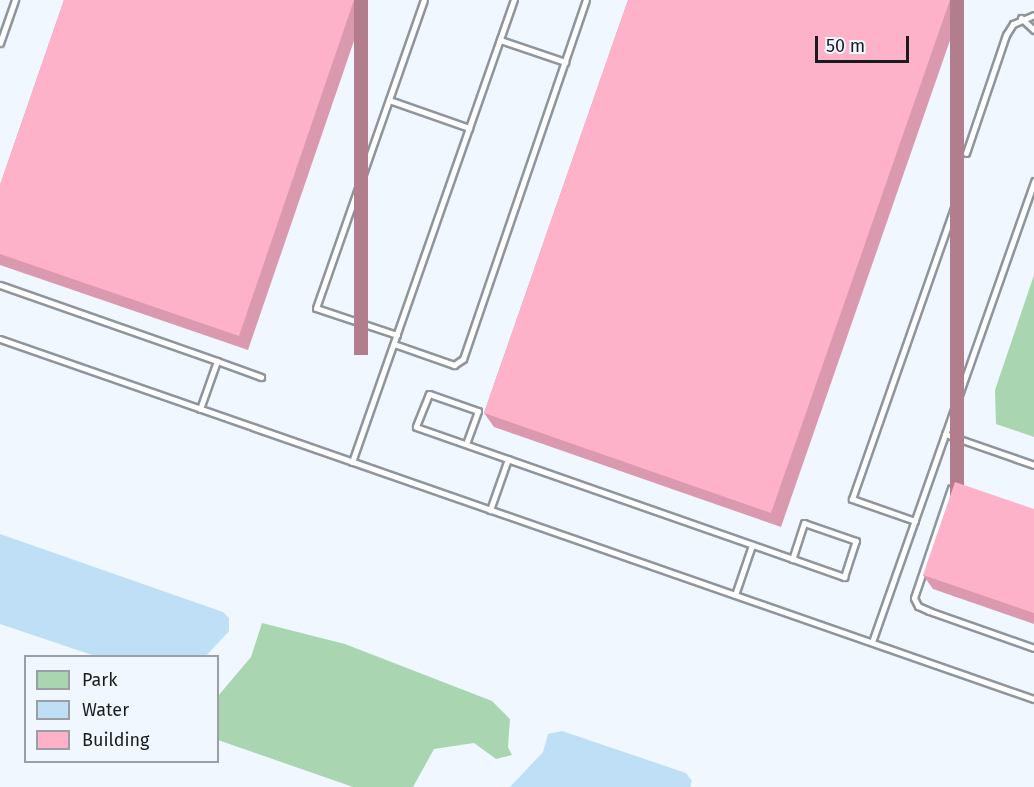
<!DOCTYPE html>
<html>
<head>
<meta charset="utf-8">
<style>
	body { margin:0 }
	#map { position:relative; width:1034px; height:787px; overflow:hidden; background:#f1f7fe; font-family:"Fira Sans",sans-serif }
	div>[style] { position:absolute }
	.green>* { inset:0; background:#a9d6b1 }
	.water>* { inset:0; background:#bedff6 }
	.roads { filter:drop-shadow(2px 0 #8f959d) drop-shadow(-2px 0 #8f959d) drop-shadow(0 2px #8f959d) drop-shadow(0 -2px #8f959d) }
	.lane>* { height:5px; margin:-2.5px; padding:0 2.5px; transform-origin:2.5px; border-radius:2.5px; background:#fff }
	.wall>* { inset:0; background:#da99ae }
	.shaded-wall>* { inset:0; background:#b27d8d; transform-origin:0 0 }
	.building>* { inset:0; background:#feb2ca }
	span { translate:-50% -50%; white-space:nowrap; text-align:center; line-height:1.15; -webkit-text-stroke:4.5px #f1f7fe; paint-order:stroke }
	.legend { position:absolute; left:24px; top:655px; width:195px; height:108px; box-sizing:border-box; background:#f1f7fe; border:2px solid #9b9fa5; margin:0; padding:8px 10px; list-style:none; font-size:18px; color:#191c1f }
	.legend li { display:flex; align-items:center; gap:12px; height:30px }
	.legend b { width:30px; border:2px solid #9b9fa5 }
	.scale { position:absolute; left:815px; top:36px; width:94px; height:27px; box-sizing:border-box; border:3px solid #191c1f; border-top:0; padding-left:8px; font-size:18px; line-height:21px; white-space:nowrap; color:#191c1f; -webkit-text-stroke:4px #f1f7fe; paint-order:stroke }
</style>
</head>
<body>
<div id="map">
	<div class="green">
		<div style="clip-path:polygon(1034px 275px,1034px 437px,996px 424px,995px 390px)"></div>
		<div style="clip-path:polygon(262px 623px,345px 644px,492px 701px,510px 719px,508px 747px,512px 755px,496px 759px,474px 743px,434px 749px,413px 787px,353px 787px,218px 740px,218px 696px,251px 657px)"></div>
	</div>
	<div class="water">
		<div style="clip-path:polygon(0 534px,223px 612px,229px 618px,229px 631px,206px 656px,95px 656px,0 624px)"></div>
		<div style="clip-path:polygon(562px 731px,686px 773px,692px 781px,690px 787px,510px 787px,543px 752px,548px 734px)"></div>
	</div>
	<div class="roads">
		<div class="lane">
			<div style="left:1021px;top:18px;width:18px;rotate:43deg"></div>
			<div style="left:500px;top:40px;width:69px;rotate:18.7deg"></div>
			<div style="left:0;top:43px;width:46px;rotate:-70.8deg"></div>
			<div style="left:389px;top:100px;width:85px;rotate:19.3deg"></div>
			<div style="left:966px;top:153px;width:125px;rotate:-71.3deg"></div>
			<div style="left:1006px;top:35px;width:13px;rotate:-58deg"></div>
			<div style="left:1013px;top:24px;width:23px;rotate:-23deg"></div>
			<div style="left:0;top:285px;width:230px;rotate:19.3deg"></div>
			<div style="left:397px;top:335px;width:85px;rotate:-161.6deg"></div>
			<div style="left:316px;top:308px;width:326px;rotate:-70.7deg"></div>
			<div style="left:0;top:339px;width:1095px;rotate:19.2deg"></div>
			<div style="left:394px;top:344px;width:64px;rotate:19.3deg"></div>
			<div style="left:454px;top:365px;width:11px;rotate:-34deg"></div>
			<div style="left:463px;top:359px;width:379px;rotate:-71.1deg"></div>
			<div style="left:200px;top:409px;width:51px;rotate:-70.5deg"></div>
			<div style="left:217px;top:361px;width:47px;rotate:20deg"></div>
			<div style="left:945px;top:434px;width:94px;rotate:19.2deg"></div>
			<div style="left:466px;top:444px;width:35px;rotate:-70deg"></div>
			<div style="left:478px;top:411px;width:52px;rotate:-160.9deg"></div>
			<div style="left:429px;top:394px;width:35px;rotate:112deg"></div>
			<div style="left:416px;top:427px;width:454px;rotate:19.3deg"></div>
			<div style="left:844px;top:577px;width:38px;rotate:-72deg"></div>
			<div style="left:856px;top:541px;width:55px;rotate:-160.9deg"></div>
			<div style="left:804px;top:523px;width:38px;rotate:108deg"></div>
			<div style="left:352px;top:462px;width:490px;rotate:-70.7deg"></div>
			<div style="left:951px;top:488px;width:116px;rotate:108.6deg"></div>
			<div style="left:914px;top:598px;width:9px;rotate:63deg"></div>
			<div style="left:918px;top:606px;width:12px;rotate:24deg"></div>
			<div style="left:929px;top:611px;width:111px;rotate:19.4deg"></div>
			<div style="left:490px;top:510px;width:54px;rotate:-70.6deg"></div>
			<div style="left:915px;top:521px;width:67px;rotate:-160.8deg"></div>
			<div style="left:852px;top:499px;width:317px;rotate:-70.7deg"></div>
			<div style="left:735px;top:595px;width:53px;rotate:-71.2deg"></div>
			<div style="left:872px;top:642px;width:489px;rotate:-70.6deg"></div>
		</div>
	</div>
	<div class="wall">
		<div style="clip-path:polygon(64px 0,368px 0,248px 350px,0 265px,0 185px)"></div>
		<div style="clip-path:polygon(628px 0,964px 0,781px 527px,494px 427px,484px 413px)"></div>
		<div style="clip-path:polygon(1034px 509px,1034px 624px,933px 589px,923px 575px)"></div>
	</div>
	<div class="shaded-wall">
		<div style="left:354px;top:0;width:14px;height:355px"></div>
		<div style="left:950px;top:0;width:14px;height:543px"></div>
	</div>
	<div class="building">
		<div style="clip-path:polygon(64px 0,354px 0,239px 336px,0 254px,0 185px)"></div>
		<div style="clip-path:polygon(628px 0,950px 0,771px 513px,484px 413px)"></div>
		<div style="clip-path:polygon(955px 482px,1034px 509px,1034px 613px,923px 575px)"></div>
	</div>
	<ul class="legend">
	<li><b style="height:16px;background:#a9d6b1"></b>Park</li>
	<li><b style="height:16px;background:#bedff6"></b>Water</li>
	<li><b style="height:16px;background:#feb2ca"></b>Building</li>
	</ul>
	<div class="scale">50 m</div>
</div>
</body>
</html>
